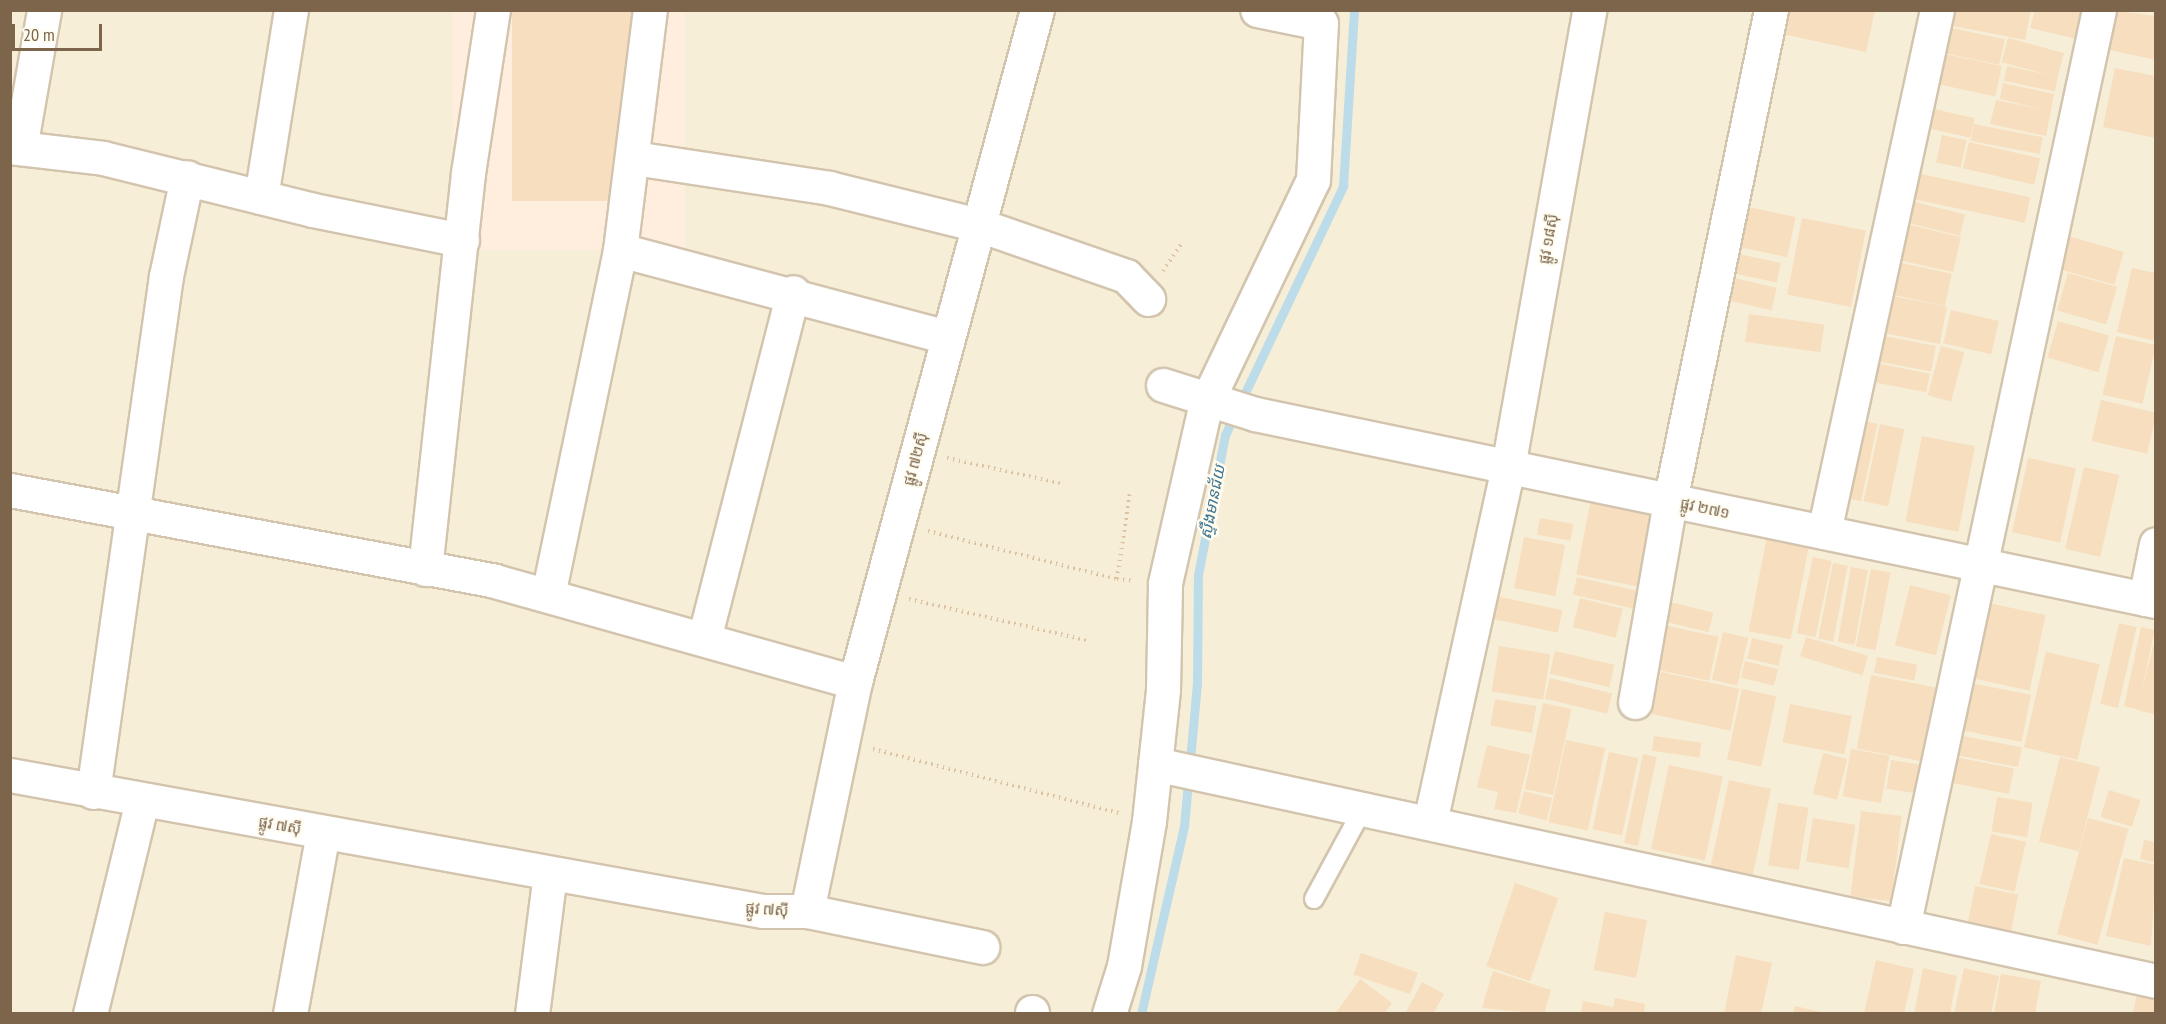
<!DOCTYPE html>
<html>
<head>
<meta charset="utf-8">
<style>
	body { margin:0 }
	#map { position:relative; width:2166px; height:1024px; overflow:hidden; background:#fefaea; font-family:"PT Sans Narrow","Noto Sans Khmer",sans-serif }
	div>[style] { position:absolute }
	.residential>* { inset:0; background:#f7eed8; transform-origin:0 0 }
	.commercial>* { inset:0; background:#ffeddd; transform-origin:0 0 }
	.stream>* { height:9px; margin:-4.5px; padding:0 4.5px; transform-origin:4.5px; border-radius:4.5px; background:#bcdcea }
	.building>* { inset:0; background:#f6debf; transform-origin:0 0 }
	.path>* { height:4px; margin-top:-2px; transform-origin:0; background:repeating-linear-gradient(90deg,#dcc2a1 0 1.5px,transparent 0 6px) }
	.roads { filter:drop-shadow(2px 0 #d3c4ae) drop-shadow(-2px 0 #d3c4ae) drop-shadow(0 2px #d3c4ae) drop-shadow(0 -2px #d3c4ae) }
	.service>* { height:18px; margin:-9px; padding:0 9px; transform-origin:9px; border-radius:9px; background:#fff }
	.minor>* { height:33px; margin:-16.5px; padding:0 16.5px; transform-origin:16.5px; border-radius:16.5px; background:#fff }
	span { translate:-50% -50%; white-space:nowrap; text-align:center; line-height:1.15; -webkit-text-stroke:5px #fffcf2; paint-order:stroke }
	.street-label { font-size:15px; color:#7c654a }
	.water-label { font-size:16px; color:#417691; font-style:italic }
	.frame { position:absolute; inset:0; border:12px solid #7c654a; pointer-events:none }
	.scale { position:absolute; left:12px; top:24px; width:90px; height:27px; box-sizing:border-box; border:3px solid #7c654a; border-top:0; padding-left:8px; font-size:18px; line-height:21px; white-space:nowrap; color:#7c654a; -webkit-text-stroke:4px #fffcf2; paint-order:stroke }
</style>
</head>
<body>
<div id="map">
	<div class="residential">
		<div style="left:10px;top:11px;width:2145px;height:1002px"></div>
	</div>
	<div class="commercial">
		<div style="left:453px;top:11px;width:232px;height:239px"></div>
	</div>
	<div class="stream">
		<div style="left:1141px;top:1014px;width:193px;rotate:-77.1deg"></div>
		<div style="left:1184px;top:826px;width:143px;rotate:-84.8deg"></div>
		<div style="left:1197px;top:684px;width:109px;rotate:-89.5deg"></div>
		<div style="left:1198px;top:575px;width:143px;rotate:-79.1deg"></div>
		<div style="left:1225px;top:435px;width:276px;rotate:-64.6deg"></div>
		<div style="left:1343px;top:186px;width:176px;rotate:-86.4deg"></div>
	</div>
	<div class="building">
		<div style="left:512px;top:10px;width:128px;height:191px"></div>
		<div style="clip-path:polygon(1783px 10px,1875px 10px,1866px 52px,1778px 33px)"></div>
		<div style="clip-path:polygon(1941px 10px,2031px 10px,2025px 40px,1938px 23px)"></div>
		<div style="clip-path:polygon(2035px 10px,2084px 10px,2077px 39px,2030px 28px)"></div>
		<div style="clip-path:polygon(2108px 10px,2156px 16px,2156px 60px,2100px 48px)"></div>
		<div style="left:1947px;top:27px;width:59px;height:26px;rotate:12deg"></div>
		<div style="left:2008px;top:38px;width:58px;height:25px;rotate:15deg"></div>
		<div style="left:1945px;top:54px;width:58px;height:31px;rotate:12deg"></div>
		<div style="left:2007px;top:66px;width:52px;height:15px;rotate:12deg"></div>
		<div style="clip-path:polygon(2115px 68px,2156px 76px,2156px 138px,2103px 127px)"></div>
		<div style="clip-path:polygon(2003px 83px,2054px 94px,2046px 136px,1990px 124px,1996px 100px,2048px 111px,2000px 99px)"></div>
		<div style="left:1930px;top:108px;width:46px;height:20px;rotate:13deg"></div>
		<div style="left:1974px;top:124px;width:70px;height:17px;rotate:11deg"></div>
		<div style="left:1942px;top:135px;width:25px;height:28px;rotate:12deg"></div>
		<div style="left:1969px;top:142px;width:73px;height:27px;rotate:13deg"></div>
		<div style="left:1907px;top:171px;width:126px;height:26px;rotate:12deg"></div>
		<div style="left:1903px;top:199px;width:64px;height:22px;rotate:14deg"></div>
		<div style="left:1739px;top:205px;width:58px;height:41px;rotate:12deg"></div>
		<div style="left:1802px;top:218px;width:65px;height:78px;rotate:11deg"></div>
		<div style="clip-path:polygon(1897px 222px,1961px 237px,1953px 272px,1889px 258px,1893px 240px,1910px 244px,1893px 239px)"></div>
		<div style="left:2068px;top:236px;width:58px;height:34px;rotate:16deg"></div>
		<div style="left:1729px;top:252px;width:53px;height:20px;rotate:12deg"></div>
		<div style="left:1897px;top:262px;width:56px;height:33px;rotate:12deg"></div>
		<div style="clip-path:polygon(2132px 268px,2156px 273px,2156px 341px,2117px 332px)"></div>
		<div style="left:2068px;top:273px;width:51px;height:39px;rotate:16deg"></div>
		<div style="left:1721px;top:275px;width:57px;height:23px;rotate:13deg"></div>
		<div style="left:1892px;top:296px;width:56px;height:38px;rotate:11deg"></div>
		<div style="left:1951px;top:310px;width:49px;height:34px;rotate:13deg"></div>
		<div style="left:1749px;top:314px;width:76px;height:28px;rotate:8deg"></div>
		<div style="left:2058px;top:321px;width:53px;height:38px;rotate:16deg"></div>
		<div style="left:1879px;top:335px;width:58px;height:26px;rotate:11deg"></div>
		<div style="left:2116px;top:336px;width:41px;height:60px;rotate:13deg"></div>
		<div style="left:1941px;top:346px;width:24px;height:51px;rotate:15deg"></div>
		<div style="left:1870px;top:362px;width:61px;height:19px;rotate:11deg"></div>
		<div style="left:2101px;top:400px;width:57px;height:42px;rotate:13deg"></div>
		<div style="left:1854px;top:419px;width:24px;height:79px;rotate:12deg"></div>
		<div style="left:1880px;top:424px;width:25px;height:79px;rotate:12deg"></div>
		<div style="left:1922px;top:436px;width:54px;height:87px;rotate:11deg"></div>
		<div style="left:2028px;top:458px;width:49px;height:76px;rotate:12deg"></div>
		<div style="left:2084px;top:467px;width:36px;height:84px;rotate:13deg"></div>
		<div style="left:1591px;top:499px;width:69px;height:77px;rotate:11deg"></div>
		<div style="left:1540px;top:518px;width:34px;height:17px;rotate:10deg"></div>
		<div style="left:1768px;top:531px;width:43px;height:102px;rotate:11deg"></div>
		<div style="left:1524px;top:537px;width:42px;height:52px;rotate:11deg"></div>
		<div style="left:1813px;top:557px;width:19px;height:78px;rotate:12deg"></div>
		<div style="left:1833px;top:563px;width:15px;height:77px;rotate:11deg"></div>
		<div style="left:1851px;top:567px;width:17px;height:76px;rotate:10deg"></div>
		<div style="left:1871px;top:569px;width:20px;height:79px;rotate:11deg"></div>
		<div style="left:1577px;top:577px;width:65px;height:18px;rotate:13deg"></div>
		<div style="left:1910px;top:585px;width:42px;height:62px;rotate:14deg"></div>
		<div style="left:1491px;top:595px;width:73px;height:23px;rotate:12deg"></div>
		<div style="left:1580px;top:598px;width:44px;height:30px;rotate:14deg"></div>
		<div style="left:1662px;top:600px;width:53px;height:20px;rotate:14deg"></div>
		<div style="left:1984px;top:602px;width:63px;height:77px;rotate:12deg"></div>
		<div style="left:1654px;top:623px;width:66px;height:45px;rotate:12deg"></div>
		<div style="left:2119px;top:623px;width:18px;height:83px;rotate:13deg"></div>
		<div style="left:2141px;top:627px;width:14px;height:81px;rotate:12deg"></div>
		<div style="left:1723px;top:632px;width:26px;height:49px;rotate:13deg"></div>
		<div style="left:1806px;top:637px;width:65px;height:20px;rotate:17deg"></div>
		<div style="left:1752px;top:638px;width:32px;height:21px;rotate:13deg"></div>
		<div style="clip-path:polygon(2155px 639px,2156px 707px,2154px 714px,2137px 710px)"></div>
		<div style="left:1499px;top:646px;width:52px;height:46px;rotate:9deg"></div>
		<div style="left:1555px;top:651px;width:61px;height:23px;rotate:13deg"></div>
		<div style="left:2046px;top:652px;width:55px;height:98px;rotate:13deg"></div>
		<div style="left:1877px;top:657px;width:41px;height:16px;rotate:11deg"></div>
		<div style="left:1745px;top:661px;width:34px;height:17px;rotate:14deg"></div>
		<div style="left:1661px;top:672px;width:80px;height:43px;rotate:12deg"></div>
		<div style="left:1871px;top:675px;width:66px;height:75px;rotate:11deg"></div>
		<div style="left:1550px;top:678px;width:64px;height:21px;rotate:14deg"></div>
		<div style="left:1970px;top:683px;width:62px;height:48px;rotate:11deg"></div>
		<div style="left:1742px;top:689px;width:35px;height:72px;rotate:12deg"></div>
		<div style="left:1495px;top:699px;width:42px;height:27px;rotate:10deg"></div>
		<div style="left:1543px;top:703px;width:29px;height:88px;rotate:12deg"></div>
		<div style="left:1790px;top:704px;width:63px;height:39px;rotate:11deg"></div>
		<div style="left:1958px;top:735px;width:65px;height:20px;rotate:11deg"></div>
		<div style="left:1654px;top:736px;width:48px;height:15px;rotate:8deg"></div>
		<div style="left:1566px;top:740px;width:40px;height:84px;rotate:12deg"></div>
		<div style="clip-path:polygon(1487px 745px,1530px 755px,1516px 813px,1494px 809px,1498px 792px,1477px 787px)"></div>
		<div style="left:1851px;top:749px;width:39px;height:48px;rotate:10deg"></div>
		<div style="left:1609px;top:752px;width:30px;height:79px;rotate:12deg"></div>
		<div style="left:1823px;top:753px;width:25px;height:42px;rotate:14deg"></div>
		<div style="left:1643px;top:754px;width:14px;height:91px;rotate:12deg"></div>
		<div style="left:1950px;top:756px;width:65px;height:26px;rotate:11deg"></div>
		<div style="left:2060px;top:757px;width:41px;height:87px;rotate:14deg"></div>
		<div style="left:1891px;top:760px;width:30px;height:29px;rotate:9deg"></div>
		<div style="left:1669px;top:765px;width:55px;height:86px;rotate:12deg"></div>
		<div style="left:1729px;top:780px;width:43px;height:90px;rotate:12deg"></div>
		<div style="left:2109px;top:790px;width:33px;height:28px;rotate:18deg"></div>
		<div style="left:1524px;top:791px;width:29px;height:23px;rotate:14deg"></div>
		<div style="left:1997px;top:797px;width:36px;height:35px;rotate:9deg"></div>
		<div style="left:1778px;top:803px;width:31px;height:63px;rotate:9deg"></div>
		<div style="left:1861px;top:811px;width:41px;height:86px;rotate:7deg"></div>
		<div style="left:1813px;top:818px;width:43px;height:44px;rotate:9deg"></div>
		<div style="left:2088px;top:818px;width:42px;height:120px;rotate:15deg"></div>
		<div style="left:1991px;top:834px;width:36px;height:51px;rotate:13deg"></div>
		<div style="clip-path:polygon(2144px 840px,2156px 842px,2156px 863px,2140px 859px)"></div>
		<div style="clip-path:polygon(2124px 858px,2156px 865px,2151px 946px,2106px 936px)"></div>
		<div style="left:1515px;top:883px;width:46px;height:88px;rotate:19deg"></div>
		<div style="left:1975px;top:886px;width:44px;height:45px;rotate:11deg"></div>
		<div style="left:1605px;top:912px;width:43px;height:59px;rotate:11deg"></div>
		<div style="left:1361px;top:953px;width:60px;height:23px;rotate:19deg"></div>
		<div style="clip-path:polygon(1736px 955px,1772px 963px,1761px 1014px,1724px 1014px)"></div>
		<div style="clip-path:polygon(1876px 960px,1914px 969px,1904px 1014px,1864px 1014px)"></div>
		<div style="clip-path:polygon(1923px 968px,1957px 976px,1950px 1014px,1914px 1014px)"></div>
		<div style="clip-path:polygon(1964px 968px,1999px 976px,1991px 1014px,1954px 1014px)"></div>
		<div style="clip-path:polygon(1493px 971px,1551px 990px,1544px 1014px,1482px 1008px)"></div>
		<div style="clip-path:polygon(2001px 974px,2041px 981px,2035px 1014px,1994px 1014px)"></div>
		<div style="clip-path:polygon(1360px 979px,1392px 1003px,1384px 1014px,1335px 1014px)"></div>
		<div style="clip-path:polygon(1422px 982px,1444px 994px,1433px 1014px,1405px 1014px)"></div>
		<div style="clip-path:polygon(2137px 993px,2156px 996px,2156px 1014px,2133px 1014px)"></div>
		<div style="clip-path:polygon(1615px 998px,1645px 1004px,1644px 1011px,1653px 1014px,1581px 1014px,1583px 1001px,1613px 1007px)"></div>
		<div style="clip-path:polygon(1795px 1006px,1825px 1013px,1825px 1014px,1793px 1014px)"></div>
	</div>
	<div class="path">
		<div style="left:1163px;top:271px;width:32px;rotate:-56deg"></div>
		<div style="left:947px;top:458px;width:116px;rotate:12.5deg"></div>
		<div style="left:928px;top:531px;width:195px;rotate:14.3deg"></div>
		<div style="left:1117px;top:579px;width:88px;rotate:-81.5deg"></div>
		<div style="left:1117px;top:579px;width:17px;rotate:7deg"></div>
		<div style="left:909px;top:599px;width:186px;rotate:13.1deg"></div>
		<div style="left:873px;top:749px;width:254px;rotate:14.6deg"></div>
	</div>
	<div class="roads">
		<div class="service">
			<div style="left:1314px;top:899px;width:105px;rotate:-61.5deg"></div>
		</div>
		<div class="minor">
			<div style="left:10px;top:147px;width:94px;rotate:6.7deg"></div>
			<div style="left:103px;top:158px;width:216px;rotate:13.9deg"></div>
			<div style="left:313px;top:210px;width:152px;rotate:11.4deg"></div>
			<div style="left:20px;top:148px;width:140px;rotate:-80.1deg"></div>
			<div style="left:634px;top:158px;width:197px;rotate:8.7deg"></div>
			<div style="left:829px;top:188px;width:154px;rotate:13.9deg"></div>
			<div style="left:979px;top:225px;width:156px;rotate:19.1deg"></div>
			<div style="left:1126px;top:276px;width:32px;rotate:46deg"></div>
			<div style="left:261px;top:197px;width:189px;rotate:-80.9deg"></div>
			<div style="left:620px;top:250px;width:339px;rotate:14.9deg"></div>
			<div style="left:1163px;top:385px;width:96px;rotate:17.5deg"></div>
			<div style="left:1255px;top:414px;width:920px;rotate:11.73deg"></div>
			<div style="left:10px;top:490px;width:493px;rotate:10.6deg"></div>
			<div style="left:495px;top:581px;width:374px;rotate:15.7deg"></div>
			<div style="left:1824px;top:532px;width:534px;rotate:-77.79deg"></div>
			<div style="left:425px;top:569px;width:398px;rotate:-83.8deg"></div>
			<div style="left:468px;top:173px;width:165px;rotate:-81.3deg"></div>
			<div style="left:548px;top:595px;width:352px;rotate:-78.2deg"></div>
			<div style="left:620px;top:250px;width:242px;rotate:-82.9deg"></div>
			<div style="left:2145px;top:599px;width:56px;rotate:-78.7deg"></div>
			<div style="left:704px;top:639px;width:358px;rotate:-75.6deg"></div>
			<div style="left:1635px;top:702px;width:204px;rotate:-80.1deg"></div>
			<div style="left:1670px;top:501px;width:501px;rotate:-78.38deg"></div>
			<div style="left:1155px;top:764px;width:1024px;rotate:12.23deg"></div>
			<div style="left:10px;top:775px;width:765px;rotate:10.24deg"></div>
			<div style="left:763px;top:911px;width:44px"></div>
			<div style="left:807px;top:911px;width:179px;rotate:11.6deg"></div>
			<div style="left:93px;top:792px;width:521px;rotate:-81.95deg"></div>
			<div style="left:166px;top:276px;width:101px;rotate:-78deg"></div>
			<div style="left:1430px;top:822px;width:363px;rotate:-77.6deg"></div>
			<div style="left:1508px;top:467px;width:464px;rotate:-79.9deg"></div>
			<div style="left:807px;top:911px;width:234px;rotate:-78.2deg"></div>
			<div style="left:855px;top:682px;width:696px;rotate:-74.85deg"></div>
			<div style="left:1903px;top:927px;width:938px;rotate:-77.94deg"></div>
			<div style="left:90px;top:1014px;width:220px;rotate:-76.3deg"></div>
			<div style="left:290px;top:1014px;width:184px;rotate:-79.7deg"></div>
			<div style="left:532px;top:1014px;width:141px;rotate:-82.7deg"></div>
			<div style="left:1032px;top:1014px;width:2px;rotate:-90deg"></div>
			<div style="left:1109px;top:1014px;width:50px;rotate:-72.6deg"></div>
			<div style="left:1124px;top:966px;width:147px;rotate:-80.2deg"></div>
			<div style="left:1149px;top:821px;width:132px;rotate:-83.9deg"></div>
			<div style="left:1163px;top:690px;width:107px;rotate:-88.9deg"></div>
			<div style="left:1165px;top:583px;width:185px;rotate:-77.2deg"></div>
			<div style="left:1206px;top:403px;width:247px;rotate:-64.4deg"></div>
			<div style="left:1313px;top:180px;width:157px;rotate:-87.1deg"></div>
			<div style="left:1321px;top:23px;width:65px;rotate:-168.5deg"></div>
		</div>
	</div>
	<div class="street-label">
		<span style="left:1548px;top:239px;rotate:-80deg">ផ្លូវ ១៨ស៊ី</span>
		<span style="left:915px;top:459px;rotate:-75deg">ផ្លូវ ៧២ស៊ី</span>
		<span style="left:1705px;top:508px;rotate:12deg">ផ្លូវ ២៧១</span>
		<span style="left:280px;top:825px;rotate:10deg">ផ្លូវ ៧ស៊ី</span>
		<span style="left:767px;top:909px;rotate:4deg">ផ្លូវ ៧ស៊ី</span>
	</div>
	<div class="water-label">
		<span style="left:1212px;top:502px;rotate:-79deg">ស្ទឹងមានជ័យ</span>
	</div>
	<div class="frame"></div>
	<div class="scale">20 m</div>
</div>
</body>
</html>
